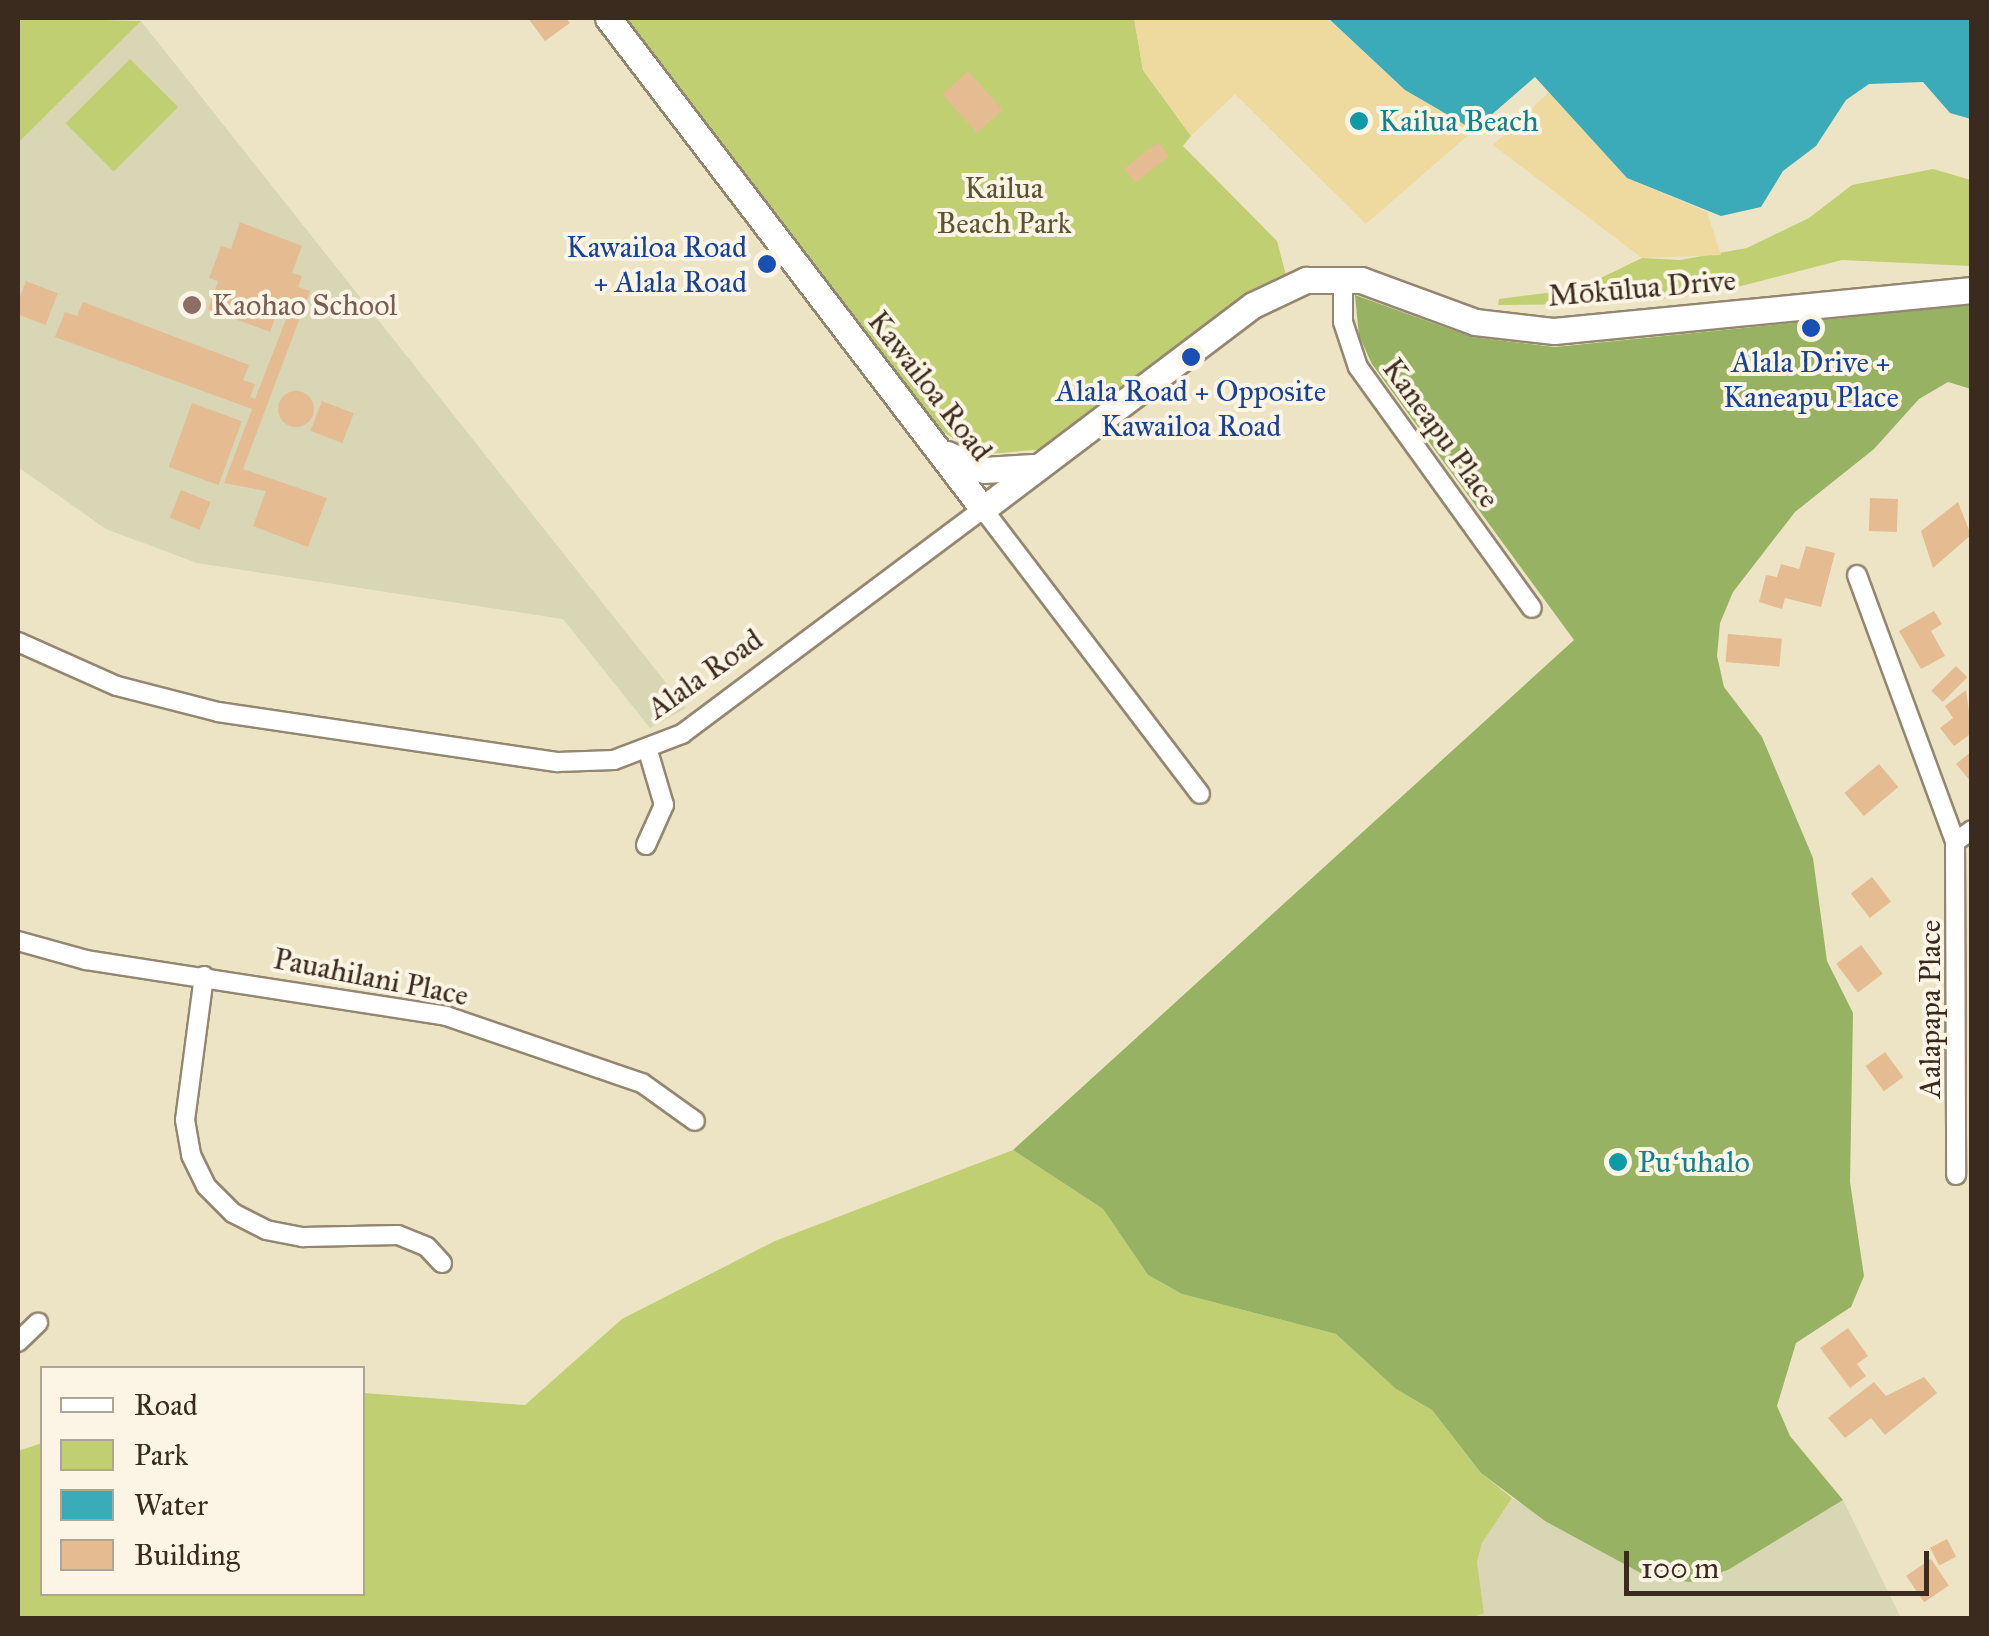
<!DOCTYPE html>
<html>
<head>
<meta charset="utf-8">
<style>
	body { margin:0 }
	#map { position:relative; width:1989px; height:1636px; overflow:hidden; background:#ece4c4; font-family:"IM FELL Great Primer",serif }
	div>[style] { position:absolute }
	.built>* { inset:0; background:#d8d6b5 }
	.green>* { inset:0; background:#c0cf71; transform-origin:0 0 }
	.forest>* { inset:0; background:#98b263 }
	.sand>* { inset:0; background:#eeda9e }
	.water>* { inset:0; background:#3babb9 }
	.building>* { inset:0; background:#e5bb91; transform-origin:0 0 }
	.round { border-radius:50% }
	.roads { filter:drop-shadow(2px 0 #948771) drop-shadow(-2px 0 #948771) drop-shadow(0 2px #948771) drop-shadow(0 -2px #948771) }
	.street>* { height:18px; margin:-9px; padding:0 9px; transform-origin:9px; border-radius:9px; background:#fff }
	.secondary>* { height:25px; margin:-12.5px; padding:0 12.5px; transform-origin:12.5px; border-radius:12.5px; background:#fff }
	.dots>* { width:28px; height:28px; translate:-50% -50%; box-sizing:border-box; border:5px solid #fcf5e5; border-radius:50% }
	span { translate:-50% -50%; white-space:nowrap; text-align:center; line-height:1.15; -webkit-text-stroke:8px #fcf5e5; paint-order:stroke }
	.culture-label { font-size:30px; color:#0d838f }
	.left { translate:0 -50%; text-align:left }
	.park-label { font-size:30px; color:#5c5333 }
	.transit-label { font-size:30px; color:#164399 }
	.right { translate:-100% -50%; text-align:right }
	.street-label { font-size:30px; color:#3b2a1e }
	.education-label { font-size:30px; color:#785e54 }
	.frame { position:absolute; inset:0; border:20px solid #3b2a1e; pointer-events:none }
	.legend { position:absolute; left:40px; top:1366px; width:325px; height:230px; box-sizing:border-box; background:#fcf5e5; border:2px solid #afa495; margin:0; padding:12px 18px; list-style:none; font-size:30px; color:#3b2a1e }
	.legend li { display:flex; align-items:center; gap:20px; height:50px }
	.legend b { width:50px; border:2px solid #afa495 }
	.scale { position:absolute; left:1624px; top:1551px; width:305px; height:45px; box-sizing:border-box; border:5px solid #3b2a1e; border-top:0; padding-left:12px; font-size:30px; line-height:35px; white-space:nowrap; color:#3b2a1e; -webkit-text-stroke:8px #fcf5e5; paint-order:stroke }
</style>
</head>
<body>
<div id="map">
	<div class="built">
		<div style="clip-path:polygon(141px 21px,686px 708px,650px 728px,563px 619px,197px 563px,106px 529px,18px 467px,18px 143px)"></div>
		<div style="clip-path:polygon(1512px 1498px,1650px 1578px,1690px 1582px,1728px 1570px,1843px 1500px,1901px 1618px,1472px 1618px,1484px 1613px,1477px 1562px,1482px 1543px)"></div>
	</div>
	<div class="green">
		<div style="clip-path:polygon(18px 18px,141px 21px,18px 143px)"></div>
		<div style="clip-path:polygon(625px 18px,1134px 18px,1143px 70px,1191px 136px,1183px 146px,1277px 241px,1286px 275px,1045px 449px,977px 455px,934px 425px)"></div>
		<div style="left:130px;top:59px;width:68px;height:91px;rotate:45deg"></div>
		<div style="clip-path:polygon(1933px 169px,1971px 180px,1971px 266px,1842px 260px,1710px 294px,1607px 304px,1498px 305px,1499px 299px,1578px 289px,1642px 258px,1680px 260px,1747px 248px,1809px 218px,1852px 185px)"></div>
		<div style="clip-path:polygon(1013px 1150px,1103px 1209px,1148px 1275px,1182px 1294px,1336px 1334px,1396px 1389px,1432px 1410px,1481px 1473px,1512px 1498px,1482px 1543px,1477px 1562px,1484px 1613px,1472px 1618px,18px 1618px,18px 1451px,42px 1443px,42px 1594px,362px 1594px,363px 1393px,525px 1405px,622px 1319px,775px 1241px)"></div>
	</div>
	<div class="forest">
		<div style="clip-path:polygon(1355px 295px,1472px 337px,1555px 347px,1971px 305px,1971px 389px,1948px 382px,1919px 399px,1874px 449px,1795px 512px,1733px 592px,1720px 623px,1717px 656px,1724px 687px,1762px 737px,1813px 858px,1827px 961px,1853px 1013px,1850px 1182px,1864px 1276px,1851px 1307px,1796px 1343px,1777px 1406px,1790px 1436px,1843px 1500px,1728px 1570px,1691px 1582px,1650px 1578px,1545px 1521px,1481px 1473px,1432px 1410px,1396px 1389px,1336px 1334px,1182px 1294px,1148px 1275px,1103px 1209px,1013px 1150px,1574px 640px,1372px 364px,1359px 336px)"></div>
	</div>
	<div class="sand">
		<div style="clip-path:polygon(1134px 18px,1327px 18px,1405px 90px,1474px 130px,1366px 224px,1235px 94px,1191px 136px,1143px 70px)"></div>
		<div style="clip-path:polygon(1549px 92px,1627px 178px,1707px 212px,1721px 255px,1642px 258px,1493px 145px)"></div>
	</div>
	<div class="water">
		<div style="clip-path:polygon(1328px 18px,1971px 18px,1971px 119px,1950px 113px,1923px 82px,1869px 84px,1846px 100px,1816px 146px,1783px 171px,1761px 207px,1721px 216px,1627px 178px,1535px 77px,1474px 130px,1405px 90px)"></div>
	</div>
	<div class="building">
		<div style="clip-path:polygon(528px 18px,566px 18px,570px 23px,545px 41px)"></div>
		<div style="left:968px;top:71px;width:52px;height:35px;rotate:48deg"></div>
		<div style="left:1158px;top:142px;width:18px;height:43px;rotate:52deg"></div>
		<div style="clip-path:polygon(240px 222px,302px 246px,292px 273px,302px 276px,298px 287px,310px 291px,243px 469px,327px 498px,308px 547px,253px 526px,266px 491px,224px 483px,252px 409px,55px 337px,65px 312px,77px 316px,83px 302px,249px 365px,243px 380px,255px 384px,250px 397px,255px 399px,290px 309px,280px 305px,270px 332px,208px 309px,218px 281px,209px 278px,221px 246px,231px 249px)"></div>
		<div style="left:26px;top:281px;width:34px;height:34px;rotate:21deg"></div>
		<div class="round" style="left:278px;top:391px;width:36px;height:36px"></div>
		<div style="left:322px;top:401px;width:34px;height:32px;rotate:21deg"></div>
		<div style="left:192px;top:403px;width:53px;height:68px;rotate:20deg"></div>
		<div style="left:181px;top:490px;width:32px;height:30px;rotate:22deg"></div>
		<div style="left:1870px;top:498px;width:28px;height:33px;rotate:2deg"></div>
		<div style="clip-path:polygon(1958px 502px,1971px 535px,1933px 568px,1921px 531px)"></div>
		<div style="clip-path:polygon(1806px 546px,1835px 553px,1821px 607px,1785px 598px,1782px 609px,1759px 602px,1766px 575px,1777px 577px,1781px 564px,1799px 569px)"></div>
		<div style="clip-path:polygon(1934px 611px,1942px 624px,1931px 631px,1945px 656px,1921px 669px,1899px 631px)"></div>
		<div style="left:1728px;top:634px;width:54px;height:28px;rotate:5deg"></div>
		<div style="left:1956px;top:666px;width:16px;height:35px;rotate:45deg"></div>
		<div style="clip-path:polygon(1966px 690px,1972px 733px,1954px 746px,1940px 728px,1953px 718px,1945px 706px)"></div>
		<div style="clip-path:polygon(1972px 751px,1972px 783px,1956px 764px)"></div>
		<div style="left:1879px;top:764px;width:30px;height:45px;rotate:50deg"></div>
		<div style="left:1872px;top:877px;width:31px;height:27px;rotate:52deg"></div>
		<div style="left:1861px;top:945px;width:36px;height:31px;rotate:53deg"></div>
		<div style="left:1885px;top:1052px;width:31px;height:24px;rotate:54deg"></div>
		<div style="clip-path:polygon(1848px 1328px,1868px 1356px,1857px 1364px,1866px 1376px,1850px 1388px,1820px 1348px)"></div>
		<div style="clip-path:polygon(1924px 1377px,1937px 1393px,1885px 1435px,1871px 1418px,1845px 1438px,1828px 1418px,1874px 1382px,1886px 1396px)"></div>
		<div style="left:1947px;top:1539px;width:20px;height:19px;rotate:63deg"></div>
		<div style="left:1931px;top:1559px;width:32px;height:30px;rotate:56deg"></div>
	</div>
	<div class="roads">
		<div class="street">
			<div style="left:1343px;top:278px;width:44px;rotate:90deg"></div>
			<div style="left:1343px;top:322px;width:47px;rotate:71.6deg"></div>
			<div style="left:1358px;top:367px;width:297px;rotate:54.2deg"></div>
			<div style="left:1857px;top:575px;width:284px;rotate:69.8deg"></div>
			<div style="left:1955px;top:842px;width:333px;rotate:89.8deg"></div>
			<div style="left:18px;top:642px;width:108px;rotate:24deg"></div>
			<div style="left:117px;top:686px;width:104px;rotate:14.4deg"></div>
			<div style="left:218px;top:712px;width:344px;rotate:8.4deg"></div>
			<div style="left:558px;top:762px;width:56px;rotate:-2deg"></div>
			<div style="left:614px;top:760px;width:73px;rotate:-20.9deg"></div>
			<div style="left:682px;top:734px;width:376px;rotate:-36.8deg"></div>
			<div style="left:983px;top:509px;width:358px;rotate:52.7deg"></div>
			<div style="left:1955px;top:842px;width:21px;rotate:-35deg"></div>
			<div style="left:646px;top:845px;width:44px;rotate:-65.8deg"></div>
			<div style="left:664px;top:805px;width:56px;rotate:-106.5deg"></div>
			<div style="left:18px;top:941px;width:71px;rotate:15.6deg"></div>
			<div style="left:86px;top:960px;width:364px;rotate:8.8deg"></div>
			<div style="left:446px;top:1016px;width:207px;rotate:18.9deg"></div>
			<div style="left:642px;top:1083px;width:65px;rotate:35.6deg"></div>
			<div style="left:204px;top:976px;width:145px;rotate:97.5deg"></div>
			<div style="left:185px;top:1120px;width:36px;rotate:80deg"></div>
			<div style="left:191px;top:1155px;width:34px;rotate:64deg"></div>
			<div style="left:206px;top:1186px;width:38px;rotate:45deg"></div>
			<div style="left:233px;top:1213px;width:37px;rotate:27deg"></div>
			<div style="left:266px;top:1230px;width:38px;rotate:11deg"></div>
			<div style="left:303px;top:1237px;width:95px;rotate:-1.2deg"></div>
			<div style="left:398px;top:1235px;width:31px;rotate:22deg"></div>
			<div style="left:427px;top:1247px;width:22px;rotate:47deg"></div>
			<div style="left:18px;top:1342px;width:28px;rotate:-44deg"></div>
		</div>
		<div class="secondary">
			<div style="left:608px;top:18px;width:618px;rotate:52.63deg"></div>
			<div style="left:983px;top:509px;width:338px;rotate:-37.1deg"></div>
			<div style="left:1253px;top:305px;width:59px;rotate:-25.3deg"></div>
			<div style="left:1306px;top:280px;width:55px"></div>
			<div style="left:1361px;top:280px;width:121px;rotate:20.2deg"></div>
			<div style="left:1475px;top:322px;width:80px;rotate:6.5deg"></div>
			<div style="left:1554px;top:331px;width:420px;rotate:-5.6deg"></div>
			<div style="left:947px;top:454px;width:40px;rotate:23.4deg"></div>
			<div style="left:984px;top:470px;width:49px;rotate:-3.5deg"></div>
		</div>
	</div>
	<div class="dots">
		<div style="left:1359px;top:121px;background:#0f9aa8"></div>
		<div style="left:767px;top:264px;background:#1a4fb4"></div>
		<div style="left:192px;top:305px;background:#8d6e63"></div>
		<div style="left:1811px;top:328px;background:#1a4fb4"></div>
		<div style="left:1191px;top:357px;background:#1a4fb4"></div>
		<div style="left:1618px;top:1162px;background:#0f9aa8"></div>
	</div>
	<div class="culture-label">
		<span class="left" style="left:1379px;top:121px">Kailua Beach</span>
		<span class="left" style="left:1638px;top:1162px">Puʻuhalo</span>
	</div>
	<div class="park-label">
		<span style="left:1004px;top:205px">Kailua<br>Beach Park</span>
	</div>
	<div class="transit-label">
		<span class="right" style="left:747px;top:264px">Kawailoa Road<br>+ Alala Road</span>
		<span style="left:1811px;top:379px">Alala Drive +<br>Kaneapu Place</span>
		<span style="left:1191px;top:408px">Alala Road + Opposite<br>Kawailoa Road</span>
	</div>
	<div class="street-label">
		<span style="left:1642px;top:288px;rotate:-5deg">Mōkūlua Drive</span>
		<span style="left:930px;top:386px;rotate:52deg">Kawailoa Road</span>
		<span style="left:1441px;top:433px;rotate:54deg">Kaneapu Place</span>
		<span style="left:705px;top:674px;rotate:-35deg">Alala Road</span>
		<span style="left:371px;top:977px;rotate:11deg">Pauahilani Place</span>
		<span style="left:1930px;top:1009px;rotate:-90deg">Aalapapa Place</span>
	</div>
	<div class="education-label">
		<span class="left" style="left:212px;top:305px">Kaohao School</span>
	</div>
	<div class="frame"></div>
	<ul class="legend">
	<li><b style="height:12px;background:#fff"></b>Road</li>
	<li><b style="height:28px;background:#c0cf71"></b>Park</li>
	<li><b style="height:28px;background:#3babb9"></b>Water</li>
	<li><b style="height:28px;background:#e5bb91"></b>Building</li>
	</ul>
	<div class="scale">100 m</div>
</div>
</body>
</html>
